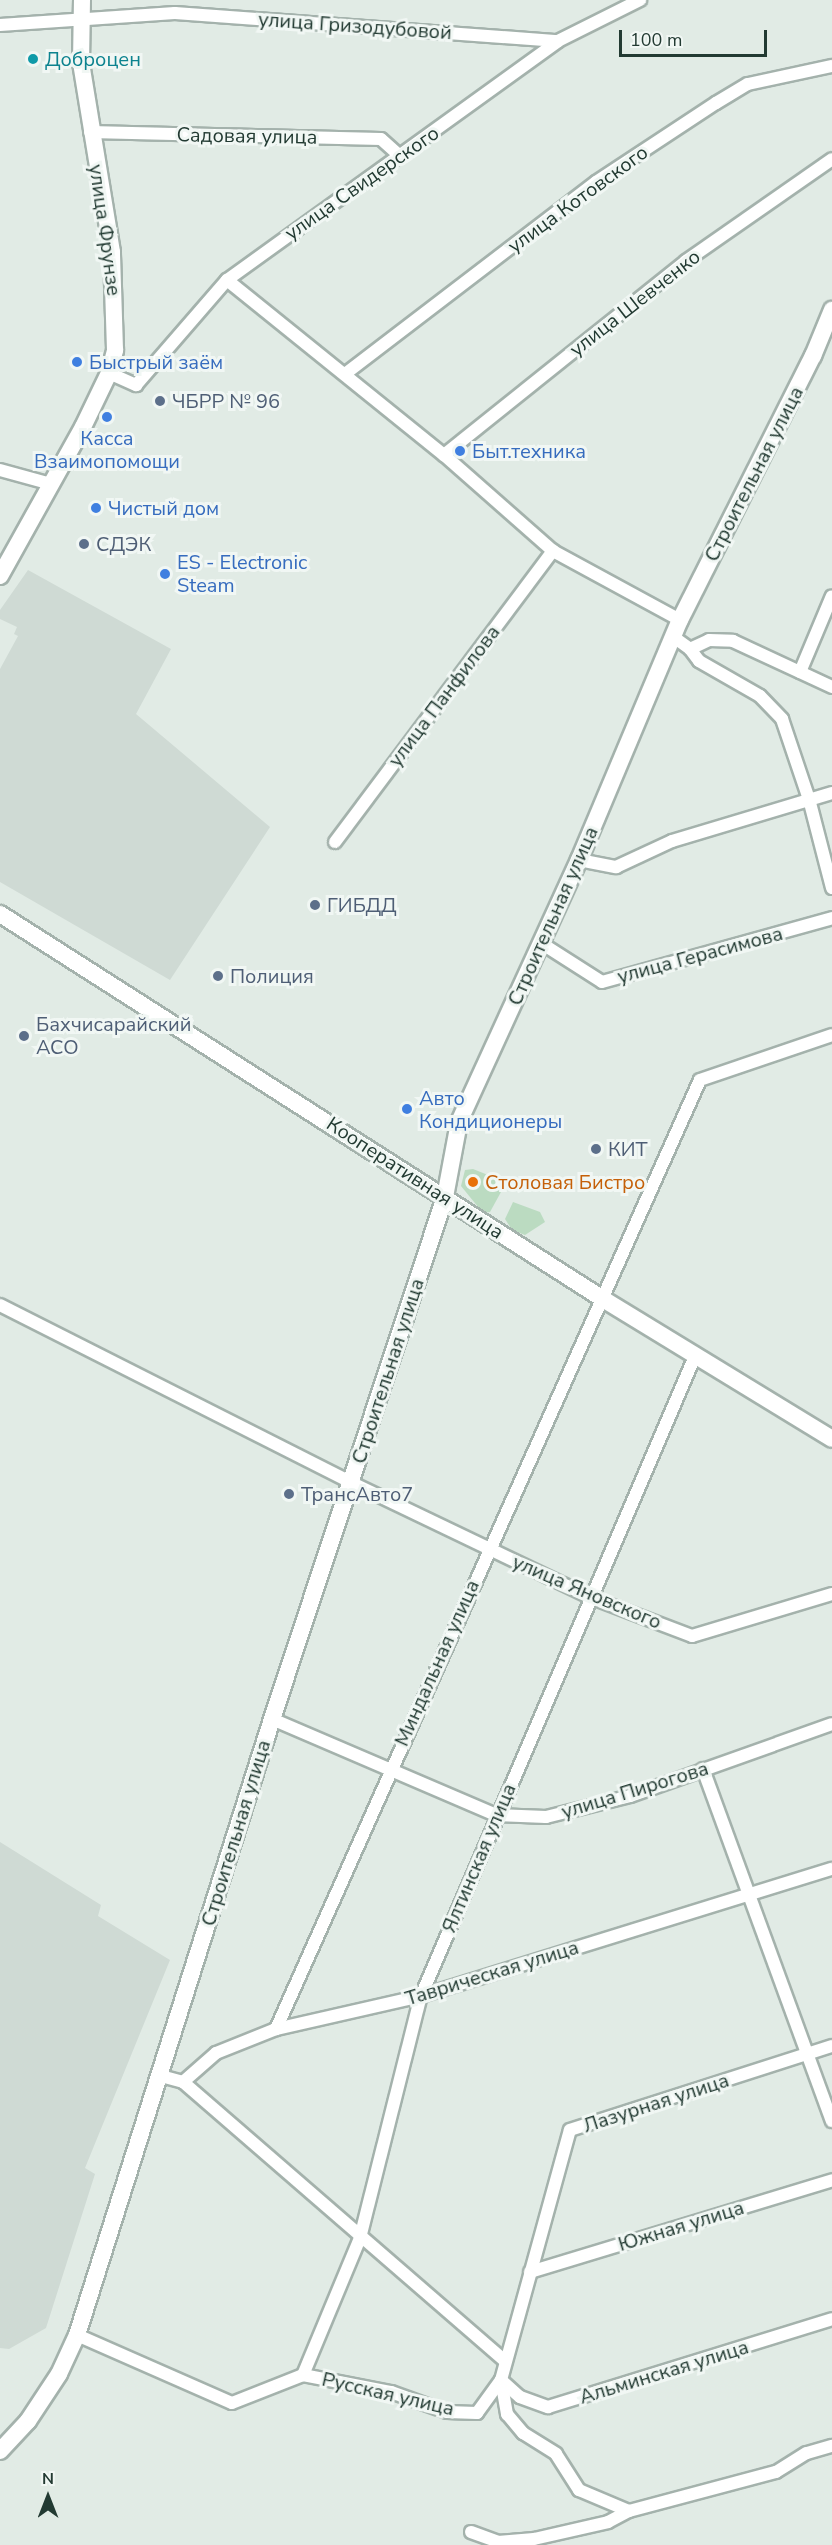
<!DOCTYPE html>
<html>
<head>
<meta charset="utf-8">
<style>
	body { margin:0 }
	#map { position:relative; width:832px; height:2545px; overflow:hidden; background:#e1ebe5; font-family:"Nunito Sans",sans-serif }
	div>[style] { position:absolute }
	.built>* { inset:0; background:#cfdad4 }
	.green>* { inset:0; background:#bbdbc1 }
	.roads { filter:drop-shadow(2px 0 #a4b2ac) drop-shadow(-2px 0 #a4b2ac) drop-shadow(0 2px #a4b2ac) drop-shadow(0 -2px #a4b2ac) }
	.street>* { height:12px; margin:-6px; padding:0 6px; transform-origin:6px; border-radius:6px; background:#fff }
	.secondary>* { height:16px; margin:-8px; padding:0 8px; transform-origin:8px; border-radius:8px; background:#fff }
	.dots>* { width:16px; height:16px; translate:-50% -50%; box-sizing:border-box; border:3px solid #f1f7f4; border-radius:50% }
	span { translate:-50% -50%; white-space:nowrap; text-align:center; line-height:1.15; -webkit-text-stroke:6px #f1f7f4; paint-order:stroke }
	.street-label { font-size:20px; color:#223a32 }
	.culture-label { font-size:20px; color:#0d838f }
	.left { translate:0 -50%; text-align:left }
	.shop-label { font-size:20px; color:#366cbe }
	.service-label { font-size:20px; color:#4e5e75 }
	.food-label { font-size:20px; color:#c56008 }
	.north { position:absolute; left:18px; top:2467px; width:60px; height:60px; -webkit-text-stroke:4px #f1f7f4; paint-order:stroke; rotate:0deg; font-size:16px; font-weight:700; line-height:24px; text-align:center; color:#223a32 }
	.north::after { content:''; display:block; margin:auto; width:21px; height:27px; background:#223a32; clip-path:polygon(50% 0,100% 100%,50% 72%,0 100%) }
	.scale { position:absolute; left:619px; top:30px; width:148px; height:27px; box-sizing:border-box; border:3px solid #223a32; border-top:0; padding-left:8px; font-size:18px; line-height:21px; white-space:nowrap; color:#223a32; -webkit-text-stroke:4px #f1f7f4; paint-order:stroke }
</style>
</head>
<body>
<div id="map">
	<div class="built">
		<div style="clip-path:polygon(28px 570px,171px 649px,136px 714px,270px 827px,170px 980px,0 882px,0 669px,18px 636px,14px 634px,17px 627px,0 619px,0 610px)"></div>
		<div style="clip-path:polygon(0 1842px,101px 1905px,98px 1916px,170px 1960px,85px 2168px,95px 2174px,46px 2328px,9px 2349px,0 2348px)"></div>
	</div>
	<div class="green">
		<div style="clip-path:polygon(473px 1169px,493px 1177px,501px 1192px,490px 1212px,483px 1213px,461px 1186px,465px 1170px)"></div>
		<div style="clip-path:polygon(513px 1202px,540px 1212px,545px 1222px,525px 1235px,512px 1230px,505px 1219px)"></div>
	</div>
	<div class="roads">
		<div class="street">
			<div style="left:0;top:25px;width:175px;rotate:-3.9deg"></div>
			<div style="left:175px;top:13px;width:384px;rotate:4.2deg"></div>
			<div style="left:90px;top:132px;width:291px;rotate:1.4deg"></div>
			<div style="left:381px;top:139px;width:24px;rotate:42deg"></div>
			<div style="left:227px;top:280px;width:279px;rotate:38.9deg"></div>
			<div style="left:444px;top:455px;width:145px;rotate:41.4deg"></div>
			<div style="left:553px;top:551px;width:145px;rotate:28.5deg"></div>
			<div style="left:109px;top:373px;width:30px;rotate:24deg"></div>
			<div style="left:136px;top:385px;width:139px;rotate:-49.1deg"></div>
			<div style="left:227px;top:280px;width:408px;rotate:-35.8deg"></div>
			<div style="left:558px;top:41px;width:92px;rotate:-26.6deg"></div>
			<div style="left:345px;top:374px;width:316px;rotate:-37.4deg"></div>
			<div style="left:596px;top:182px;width:144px;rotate:-33.4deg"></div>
			<div style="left:716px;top:103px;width:37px;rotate:-31deg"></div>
			<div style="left:748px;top:84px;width:86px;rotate:-12.1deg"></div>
			<div style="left:444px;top:455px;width:310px;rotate:-38.7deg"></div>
			<div style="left:686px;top:261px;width:178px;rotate:-34.9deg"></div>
			<div style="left:0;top:470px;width:53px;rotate:15.4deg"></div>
			<div style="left:675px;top:638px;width:19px;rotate:36deg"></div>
			<div style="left:690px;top:649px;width:21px;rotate:-25deg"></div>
			<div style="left:709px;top:640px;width:24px;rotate:2deg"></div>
			<div style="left:733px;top:641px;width:109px;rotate:24.9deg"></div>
			<div style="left:690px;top:649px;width:15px;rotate:53deg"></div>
			<div style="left:699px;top:661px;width:70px;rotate:29.8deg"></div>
			<div style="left:760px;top:696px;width:32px;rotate:46deg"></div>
			<div style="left:782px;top:719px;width:84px;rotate:71.4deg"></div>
			<div style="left:809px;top:799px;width:92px;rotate:75.5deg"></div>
			<div style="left:800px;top:672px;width:82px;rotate:-67.2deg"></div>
			<div style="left:335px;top:842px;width:364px;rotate:-53.2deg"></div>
			<div style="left:579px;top:860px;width:38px;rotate:11deg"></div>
			<div style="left:616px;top:867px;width:62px;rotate:-24.9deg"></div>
			<div style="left:672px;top:841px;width:167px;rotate:-16.7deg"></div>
			<div style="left:541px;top:943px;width:72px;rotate:32.6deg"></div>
			<div style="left:602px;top:982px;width:239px;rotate:-15.5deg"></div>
			<div style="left:0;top:1305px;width:394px;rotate:26.8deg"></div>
			<div style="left:352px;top:1483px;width:266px;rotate:25.6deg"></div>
			<div style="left:592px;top:1598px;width:107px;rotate:20.8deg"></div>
			<div style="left:692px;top:1636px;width:146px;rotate:-16.7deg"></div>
			<div style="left:272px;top:1719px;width:244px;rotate:23.2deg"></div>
			<div style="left:496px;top:1815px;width:50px;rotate:2.3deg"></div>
			<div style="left:546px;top:1817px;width:87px;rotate:-14deg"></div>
			<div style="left:630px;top:1796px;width:214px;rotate:-19.6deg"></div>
			<div style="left:703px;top:1769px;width:375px;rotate:69.9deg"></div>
			<div style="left:276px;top:2029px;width:1039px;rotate:-65.93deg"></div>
			<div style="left:700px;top:1080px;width:139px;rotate:-18.8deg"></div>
			<div style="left:161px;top:2076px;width:23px;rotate:15deg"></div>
			<div style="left:183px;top:2082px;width:44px;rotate:-41.3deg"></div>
			<div style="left:216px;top:2053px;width:65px;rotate:-21.8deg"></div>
			<div style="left:276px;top:2029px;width:149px;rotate:-12.8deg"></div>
			<div style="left:421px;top:1996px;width:430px;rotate:-17.2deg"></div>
			<div style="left:183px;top:2082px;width:425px;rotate:40.9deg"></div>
			<div style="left:530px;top:2272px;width:316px;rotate:-16.9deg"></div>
			<div style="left:77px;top:2335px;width:169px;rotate:23.7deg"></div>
			<div style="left:232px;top:2403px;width:76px;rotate:-21.5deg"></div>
			<div style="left:303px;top:2375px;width:90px;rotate:10.9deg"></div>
			<div style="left:391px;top:2392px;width:59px;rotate:19.7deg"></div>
			<div style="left:447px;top:2412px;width:30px;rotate:2deg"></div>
			<div style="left:477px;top:2413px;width:41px;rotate:-54deg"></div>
			<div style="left:501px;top:2380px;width:259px;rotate:-74.6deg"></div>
			<div style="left:570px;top:2130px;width:275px;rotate:-17.8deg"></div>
			<div style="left:303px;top:2375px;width:148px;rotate:-67.4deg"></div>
			<div style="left:360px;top:2238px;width:250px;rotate:-75.9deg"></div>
			<div style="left:421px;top:1996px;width:696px;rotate:-66.82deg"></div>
			<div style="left:501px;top:2380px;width:35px;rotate:80deg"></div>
			<div style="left:507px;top:2414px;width:25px;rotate:50deg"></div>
			<div style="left:523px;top:2433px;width:39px;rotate:32deg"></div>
			<div style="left:556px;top:2454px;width:43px;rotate:57.4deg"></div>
			<div style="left:579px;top:2490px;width:54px;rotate:22.8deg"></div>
			<div style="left:629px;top:2511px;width:152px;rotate:-14.9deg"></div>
			<div style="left:776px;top:2472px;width:36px;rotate:-32deg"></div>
			<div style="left:807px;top:2453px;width:26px;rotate:-16deg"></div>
			<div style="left:501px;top:2380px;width:25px;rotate:42deg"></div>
			<div style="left:520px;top:2397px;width:30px;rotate:20deg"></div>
			<div style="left:548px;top:2407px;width:297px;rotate:-17.2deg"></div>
			<div style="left:471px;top:2532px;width:29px;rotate:20deg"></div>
			<div style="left:498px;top:2542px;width:36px;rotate:-5deg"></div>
			<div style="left:534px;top:2539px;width:76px;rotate:-12.9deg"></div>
			<div style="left:608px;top:2522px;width:24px;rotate:-28deg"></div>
		</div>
		<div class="secondary">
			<div style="left:0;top:576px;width:171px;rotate:-60.9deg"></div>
			<div style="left:83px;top:427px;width:60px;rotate:-64.3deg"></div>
			<div style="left:109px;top:373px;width:24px;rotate:-75deg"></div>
			<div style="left:115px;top:350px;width:98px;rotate:-91.8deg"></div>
			<div style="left:112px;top:252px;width:192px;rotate:-99.3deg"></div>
			<div style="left:81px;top:63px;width:63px;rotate:-89.1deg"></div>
			<div style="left:0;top:914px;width:715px;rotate:32.56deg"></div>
			<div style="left:603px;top:1299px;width:268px;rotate:31.4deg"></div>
			<div style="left:0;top:2451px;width:41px;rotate:-47deg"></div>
			<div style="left:28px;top:2421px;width:56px;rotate:-56.6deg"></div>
			<div style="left:59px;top:2374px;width:43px;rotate:-65.2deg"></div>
			<div style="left:77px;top:2335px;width:646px;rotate:-72.43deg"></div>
			<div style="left:272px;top:1719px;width:550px;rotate:-71.66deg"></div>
			<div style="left:445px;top:1197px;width:76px;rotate:-79.4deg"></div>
			<div style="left:459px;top:1122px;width:288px;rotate:-65.4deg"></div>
			<div style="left:579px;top:860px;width:260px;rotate:-67.2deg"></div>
			<div style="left:680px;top:620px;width:296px;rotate:-63.3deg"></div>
			<div style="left:813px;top:356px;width:50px;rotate:-67.6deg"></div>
		</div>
	</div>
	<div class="dots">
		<div style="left:33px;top:59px;background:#0f9aa8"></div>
		<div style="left:77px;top:362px;background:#3f7fe0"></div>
		<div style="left:160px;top:401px;background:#5c6f8a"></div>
		<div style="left:107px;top:417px;background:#3f7fe0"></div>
		<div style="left:460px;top:451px;background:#3f7fe0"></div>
		<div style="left:96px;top:508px;background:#3f7fe0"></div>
		<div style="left:84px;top:544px;background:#5c6f8a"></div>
		<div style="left:165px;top:574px;background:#3f7fe0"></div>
		<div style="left:315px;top:905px;background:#5c6f8a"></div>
		<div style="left:218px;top:976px;background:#5c6f8a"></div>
		<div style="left:24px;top:1036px;background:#5c6f8a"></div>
		<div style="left:407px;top:1109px;background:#3f7fe0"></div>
		<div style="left:596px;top:1149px;background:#5c6f8a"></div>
		<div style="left:473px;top:1182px;background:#e8710a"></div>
		<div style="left:289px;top:1494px;background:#5c6f8a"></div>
	</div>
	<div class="street-label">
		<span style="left:355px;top:26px;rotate:4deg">улица Гризодубовой</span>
		<span style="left:247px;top:136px;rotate:1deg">Садовая улица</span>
		<span style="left:362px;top:183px;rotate:-35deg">улица Свидерского</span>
		<span style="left:578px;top:199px;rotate:-36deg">улица Котовского</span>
		<span style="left:105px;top:230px;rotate:82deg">улица Фрунзе</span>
		<span style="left:635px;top:303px;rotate:-38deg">улица Шевченко</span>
		<span style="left:754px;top:474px;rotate:-63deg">Строительная улица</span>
		<span style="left:444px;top:696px;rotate:-53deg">улица Панфилова</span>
		<span style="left:553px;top:916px;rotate:-66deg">Строительная улица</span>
		<span style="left:700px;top:955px;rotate:-15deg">улица Герасимова</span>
		<span style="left:415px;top:1178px;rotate:33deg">Кооперативная улица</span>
		<span style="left:388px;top:1371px;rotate:-72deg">Строительная улица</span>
		<span style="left:587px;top:1592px;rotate:23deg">улица Яновского</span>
		<span style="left:437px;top:1663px;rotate:-66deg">Миндальная улица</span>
		<span style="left:635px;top:1790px;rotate:-17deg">улица Пирогова</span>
		<span style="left:236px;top:1833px;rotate:-73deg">Строительная улица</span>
		<span style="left:479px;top:1858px;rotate:-67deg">Ялтинская улица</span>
		<span style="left:492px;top:1973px;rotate:-17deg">Таврическая улица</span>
		<span style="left:656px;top:2103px;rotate:-18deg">Лазурная улица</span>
		<span style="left:681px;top:2226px;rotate:-17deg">Южная улица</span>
		<span style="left:664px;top:2372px;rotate:-17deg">Альминская улица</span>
		<span style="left:388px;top:2394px;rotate:13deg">Русская улица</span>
	</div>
	<div class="culture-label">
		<span class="left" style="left:45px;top:59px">Доброцен</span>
	</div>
	<div class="shop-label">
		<span class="left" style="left:89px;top:362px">Быстрый заём</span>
		<span style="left:107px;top:450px">Касса<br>Взаимопомощи</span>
		<span class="left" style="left:472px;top:451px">Быт.техника</span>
		<span class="left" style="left:108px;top:508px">Чистый дом</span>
		<span class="left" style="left:177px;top:574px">ES - Electronic<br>Steam</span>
		<span class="left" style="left:419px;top:1110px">Авто<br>Кондиционеры</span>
	</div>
	<div class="service-label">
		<span class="left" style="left:172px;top:401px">ЧБРР № 96</span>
		<span class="left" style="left:96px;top:544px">СДЭК</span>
		<span class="left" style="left:327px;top:905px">ГИБДД</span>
		<span class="left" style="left:230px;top:976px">Полиция</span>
		<span class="left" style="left:36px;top:1036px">Бахчисарайский<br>АСО</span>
		<span class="left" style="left:608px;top:1149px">КИТ</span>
		<span class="left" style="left:301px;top:1494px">ТрансАвто7</span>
	</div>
	<div class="food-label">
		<span class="left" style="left:485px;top:1182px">Столовая Бистро</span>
	</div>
	<div class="north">N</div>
	<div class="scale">100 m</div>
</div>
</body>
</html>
